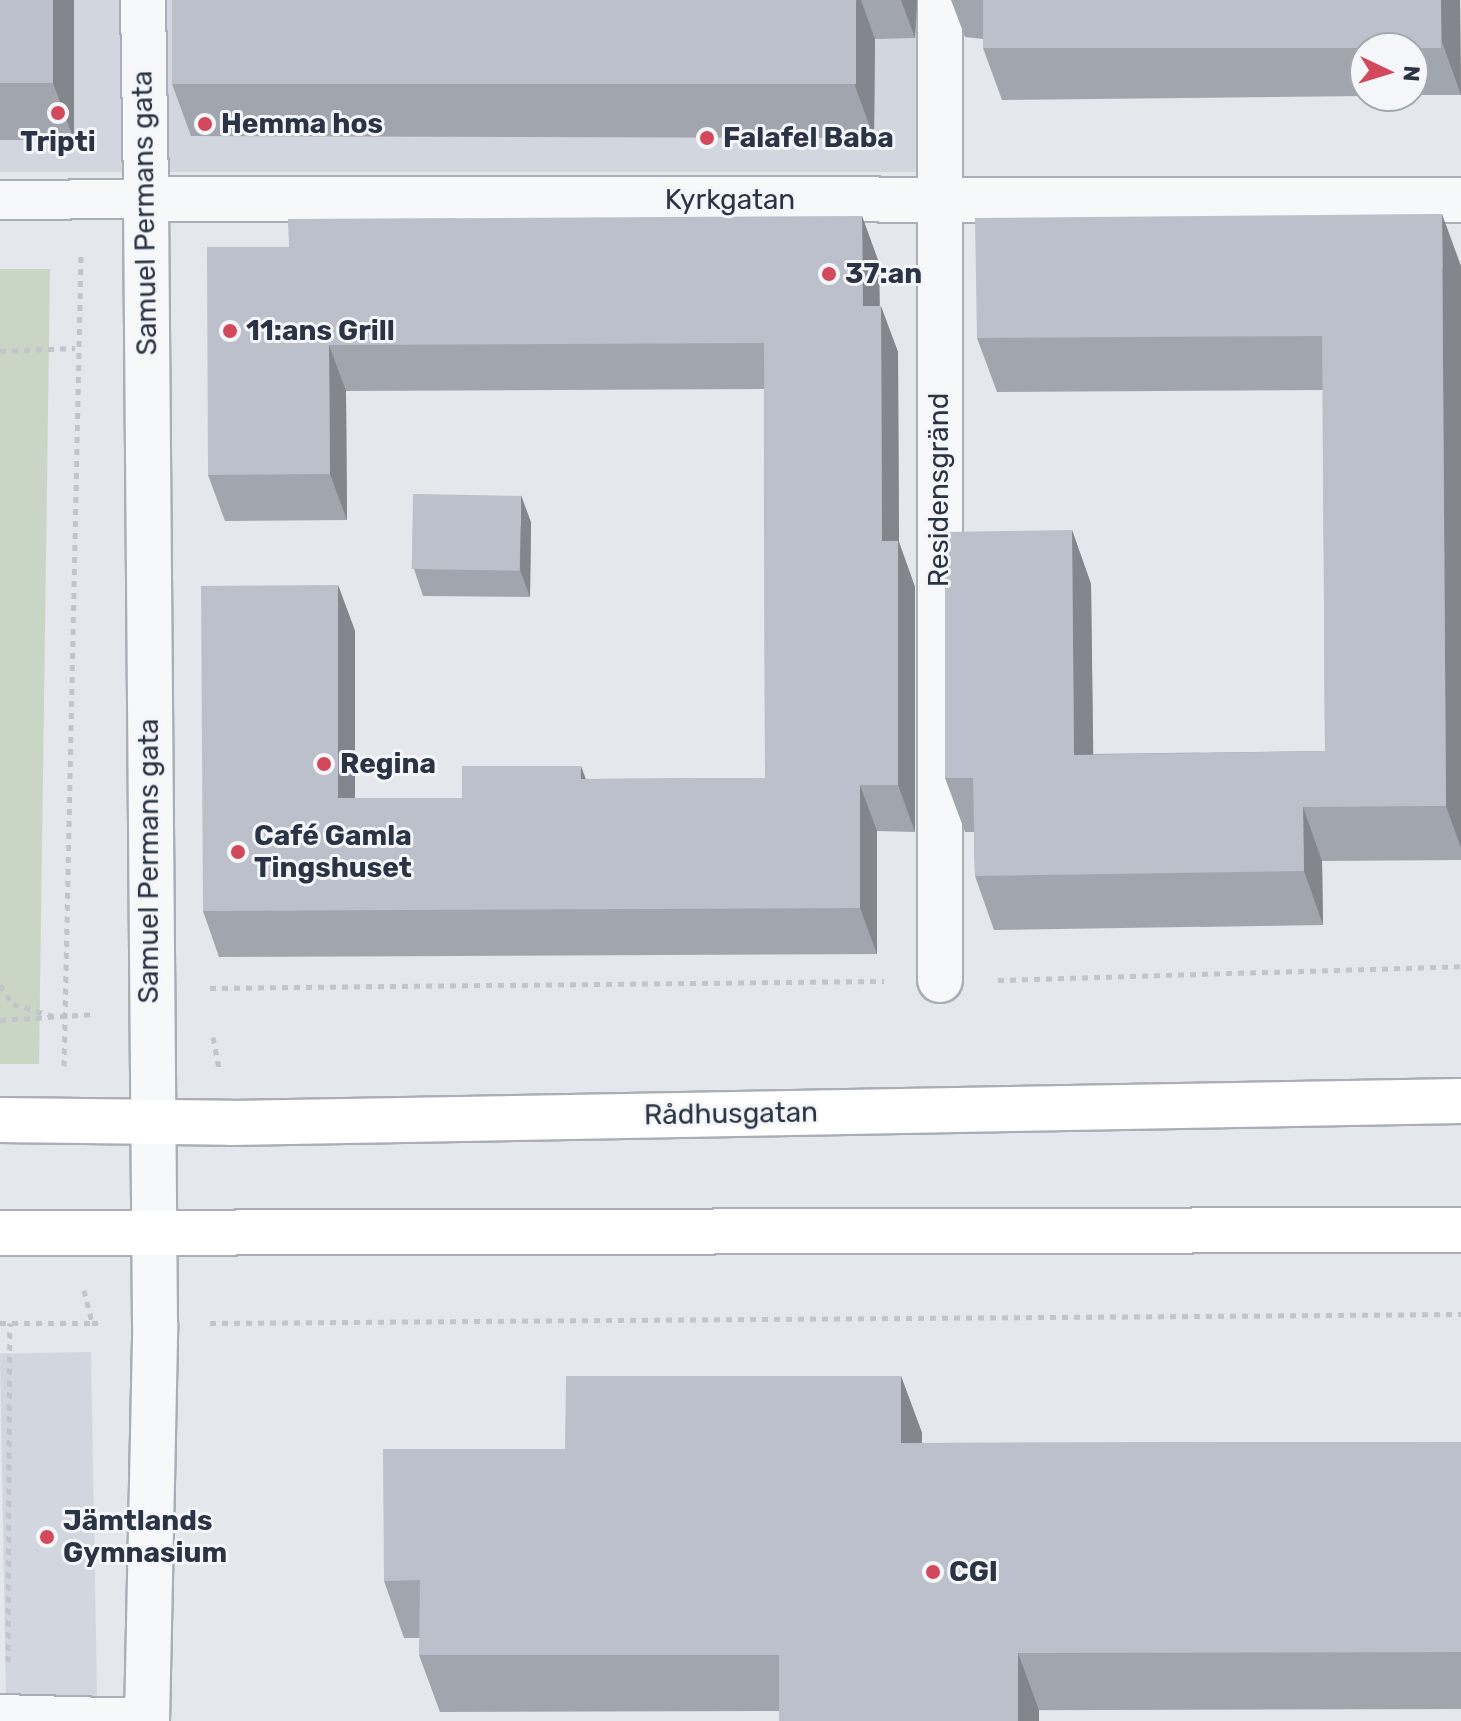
<!DOCTYPE html>
<html>
<head>
<meta charset="utf-8">
<style>
	body { margin:0 }
	#map { position:relative; width:1461px; height:1721px; overflow:hidden; background:#e4e7ec; font-family:Rubik,sans-serif }
	div>[style] { position:absolute }
	.built>* { inset:0; background:#d2d6de; transform-origin:0 0 }
	.green>* { inset:0; background:#c9d6c5 }
	.path>* { height:5px; margin-top:-2.5px; transform-origin:0; background:repeating-linear-gradient(90deg,#c2c5cb 0 6px,transparent 0 12px) }
	.roads { filter:drop-shadow(2px 0 #a9aeb7) drop-shadow(-2px 0 #a9aeb7) drop-shadow(0 2px #a9aeb7) drop-shadow(0 -2px #a9aeb7) }
	.service>* { height:38px; margin:-19px; padding:0 19px; transform-origin:19px; border-radius:19px; background:#f7f8fa }
	.pedestrian>* { height:44px; margin:-22px; padding:0 22px; transform-origin:22px; border-radius:22px; background:#f7f8fa }
	.minor>* { height:44px; margin:-22px; padding:0 22px; transform-origin:22px; border-radius:22px; background:#f7f8fa }
	.secondary>* { height:44px; margin:-22px; padding:0 22px; transform-origin:22px; border-radius:22px; background:#fff }
	.wall>* { inset:0; background:#a1a5ae; transform-origin:0 0 }
	.shaded-wall>* { inset:0; background:#83868d }
	.building>* { inset:0; background:#bbc0ca; transform-origin:0 0 }
	.dots>* { width:22px; height:22px; translate:-50% -50%; box-sizing:border-box; border:4px solid #f4f6f9; border-radius:50% }
	span { translate:-50% -50%; white-space:nowrap; text-align:center; line-height:1.15; -webkit-text-stroke:6px #f4f6f9; paint-order:stroke }
	.poi-label { font-size:28px; color:#2b3445; font-weight:700 }
	.left { translate:0 -50%; text-align:left }
	.street-label { font-size:28px; color:#2b3445 }
	.north { position:absolute; left:1349px; top:32px; width:80px; height:80px; box-sizing:border-box; background:#f4f6f9; border:2px solid #a4a8b1; border-radius:50%; rotate:94deg; font-size:22px; font-weight:700; line-height:32px; text-align:center; color:#2b3445 }
	.north::after { content:''; display:block; margin:auto; width:28px; height:36px; background:#d1495b; clip-path:polygon(50% 0,100% 100%,50% 72%,0 100%) }
</style>
</head>
<body>
<div id="map">
	<div class="built">
		<div style="left:0;top:0;width:919px;height:172px"></div>
		<div style="left:91px;top:1352px;width:369px;height:91px;rotate:89deg"></div>
	</div>
	<div class="green">
		<div style="clip-path:polygon(0 269px,50px 269px,39px 1064px,0 1064px)"></div>
	</div>
	<div class="path">
		<div style="left:0;top:351px;width:75px;rotate:-2.3deg"></div>
		<div style="left:998px;top:980px;width:463px;rotate:-1.7deg"></div>
		<div style="left:0;top:985px;width:23px;rotate:56deg"></div>
		<div style="left:13px;top:1004px;width:46px;rotate:16.5deg"></div>
		<div style="left:210px;top:988px;width:674px;rotate:-0.6deg"></div>
		<div style="left:0;top:1020px;width:96px;rotate:-3.6deg"></div>
		<div style="left:213px;top:1037px;width:31px;rotate:79deg"></div>
		<div style="left:64px;top:1066px;width:814px;rotate:-88.8deg"></div>
		<div style="left:84px;top:1290px;width:34px;rotate:76deg"></div>
		<div style="left:92px;top:1323px;width:8px"></div>
		<div style="left:0;top:1323px;width:92px"></div>
		<div style="left:210px;top:1323px;width:1251px;rotate:-0.41deg"></div>
		<div style="left:8px;top:1662px;width:339px;rotate:-89.7deg"></div>
	</div>
	<div class="roads">
		<div class="service">
			<div style="left:0;top:200px;width:146px;rotate:-0.4deg"></div>
			<div style="left:0;top:1714px;width:147px;rotate:1.6deg"></div>
		</div>
		<div class="pedestrian">
			<div style="left:143px;top:0;width:199px;rotate:89.1deg"></div>
		</div>
		<div class="minor">
			<div style="left:940px;top:0;width:980px;rotate:90deg"></div>
			<div style="left:147px;top:1721px;width:397px;rotate:-88.8deg"></div>
			<div style="left:155px;top:1324px;width:1125px;rotate:-90.46deg"></div>
			<div style="left:146px;top:199px;width:1315px;rotate:0.04deg"></div>
		</div>
		<div class="secondary">
			<div style="left:0;top:1120px;width:231px;rotate:0.7deg"></div>
			<div style="left:231px;top:1123px;width:1230px;rotate:-1.02deg"></div>
			<div style="left:0;top:1233px;width:1461px;rotate:-0.12deg"></div>
		</div>
	</div>
	<div class="wall">
		<div style="left:0;top:0;width:74px;height:140px"></div>
		<div style="clip-path:polygon(172px 0,917px 0,915px 38px,875px 39px,874px 138px,191px 136px,172px 84px)"></div>
		<div style="clip-path:polygon(951px 0,1460px 0,1461px 95px,1413px 95px,1413px 48px,1365px 48px,1365px 96px,1002px 100px,983px 48px,983px 39px,965px 37px)"></div>
		<div style="clip-path:polygon(862px 216px,879px 263px,880px 306px,898px 352px,899px 542px,915px 587px,915px 832px,877px 831px,877px 954px,219px 957px,203px 911px,338px 585px,355px 631px,355px 798px,462px 798px,586px 779px,765px 778px,764px 389px,346px 391px,347px 520px,225px 521px,208px 475px,289px 247px)"></div>
		<div style="clip-path:polygon(1461px 266px,1461px 860px,1322px 861px,1323px 925px,994px 930px,975px 876px,974px 832px,965px 832px,945px 778px,1072px 530px,1091px 584px,1093px 754px,1325px 751px,1323px 390px,997px 392px,977px 338px)"></div>
		<div style="clip-path:polygon(531px 522px,530px 597px,423px 596px,414px 569px)"></div>
		<div style="clip-path:polygon(901px 1376px,922px 1433px,922px 1443px,1461px 1442px,1461px 1709px,440px 1712px,419px 1655px,420px 1638px,404px 1638px,384px 1581px,565px 1449px)"></div>
	</div>
	<div class="shaded-wall">
		<div style="clip-path:polygon(53px 0,74px 0,74px 140px,53px 83px)"></div>
		<div style="clip-path:polygon(856px 0,861px 0,875px 39px,874px 138px,855px 86px)"></div>
		<div style="clip-path:polygon(901px 0,917px 0,915px 38px)"></div>
		<div style="clip-path:polygon(1441px 0,1460px 0,1461px 95px,1442px 42px)"></div>
		<div style="clip-path:polygon(1442px 214px,1461px 266px,1461px 848px,1446px 806px)"></div>
		<div style="clip-path:polygon(862px 216px,879px 263px,880px 352px,863px 306px)"></div>
		<div style="clip-path:polygon(881px 306px,898px 352px,899px 542px,915px 587px,915px 832px,898px 785px,882px 541px)"></div>
		<div style="clip-path:polygon(329px 345px,346px 391px,347px 520px,330px 474px)"></div>
		<div style="clip-path:polygon(521px 495px,531px 522px,530px 597px,520px 570px)"></div>
		<div style="clip-path:polygon(1072px 530px,1091px 584px,1094px 809px,1074px 755px)"></div>
		<div style="clip-path:polygon(338px 585px,355px 631px,355px 845px,338px 798px)"></div>
		<div style="clip-path:polygon(581px 766px,598px 812px,581px 779px)"></div>
		<div style="clip-path:polygon(860px 785px,877px 831px,877px 954px,860px 908px)"></div>
		<div style="clip-path:polygon(1303px 807px,1322px 861px,1323px 925px,1304px 871px)"></div>
		<div style="clip-path:polygon(901px 1376px,922px 1433px,921px 1500px,901px 1443px)"></div>
		<div style="clip-path:polygon(1018px 1653px,1039px 1710px,1039px 1721px,1018px 1721px)"></div>
	</div>
	<div class="building">
		<div style="left:0;top:0;width:53px;height:83px"></div>
		<div style="left:172px;top:0;width:684px;height:84px"></div>
		<div style="left:983px;top:0;width:458px;height:48px"></div>
		<div style="clip-path:polygon(1442px 214px,1446px 806px,1303px 807px,1304px 871px,975px 876px,973px 778px,945px 778px,945px 532px,1072px 530px,1074px 755px,1325px 751px,1322px 336px,977px 338px,975px 218px)"></div>
		<div style="clip-path:polygon(862px 216px,863px 306px,881px 306px,882px 541px,898px 541px,898px 785px,860px 785px,860px 908px,203px 911px,201px 586px,338px 585px,338px 798px,462px 798px,462px 766px,581px 766px,581px 779px,765px 778px,764px 343px,329px 345px,330px 474px,208px 475px,207px 247px,289px 247px,288px 219px)"></div>
		<div style="left:413px;top:494px;width:108px;height:75px;rotate:1deg"></div>
		<div style="clip-path:polygon(566px 1376px,901px 1376px,901px 1443px,1461px 1442px,1461px 1652px,1018px 1653px,1018px 1721px,779px 1721px,779px 1655px,419px 1655px,420px 1580px,384px 1581px,383px 1449px,565px 1449px)"></div>
	</div>
	<div class="dots">
		<div style="left:58px;top:113px;background:#d1495b"></div>
		<div style="left:205px;top:124px;background:#d1495b"></div>
		<div style="left:707px;top:138px;background:#d1495b"></div>
		<div style="left:829px;top:274px;background:#d1495b"></div>
		<div style="left:230px;top:331px;background:#d1495b"></div>
		<div style="left:324px;top:764px;background:#d1495b"></div>
		<div style="left:238px;top:852px;background:#d1495b"></div>
		<div style="left:47px;top:1537px;background:#d1495b"></div>
		<div style="left:933px;top:1572px;background:#d1495b"></div>
	</div>
	<div class="poi-label">
		<span class="left" style="left:221px;top:124px">Hemma hos</span>
		<span class="left" style="left:723px;top:138px">Falafel Baba</span>
		<span style="left:58px;top:142px">Tripti</span>
		<span class="left" style="left:845px;top:274px">37:an</span>
		<span class="left" style="left:246px;top:331px">11:ans Grill</span>
		<span class="left" style="left:340px;top:764px">Regina</span>
		<span class="left" style="left:254px;top:852px">Café Gamla<br>Tingshuset</span>
		<span class="left" style="left:63px;top:1537px">Jämtlands<br>Gymnasium</span>
		<span class="left" style="left:949px;top:1572px">CGI</span>
	</div>
	<div class="street-label">
		<span style="left:730px;top:200px">Kyrkgatan</span>
		<span style="left:145px;top:213px;rotate:-91deg">Samuel Permans gata</span>
		<span style="left:939px;top:490px;rotate:-90deg">Residensgränd</span>
		<span style="left:149px;top:861px;rotate:-90deg">Samuel Permans gata</span>
		<span style="left:731px;top:1114px;rotate:-1deg">Rådhusgatan</span>
	</div>
	<div class="north">N</div>
</div>
</body>
</html>
